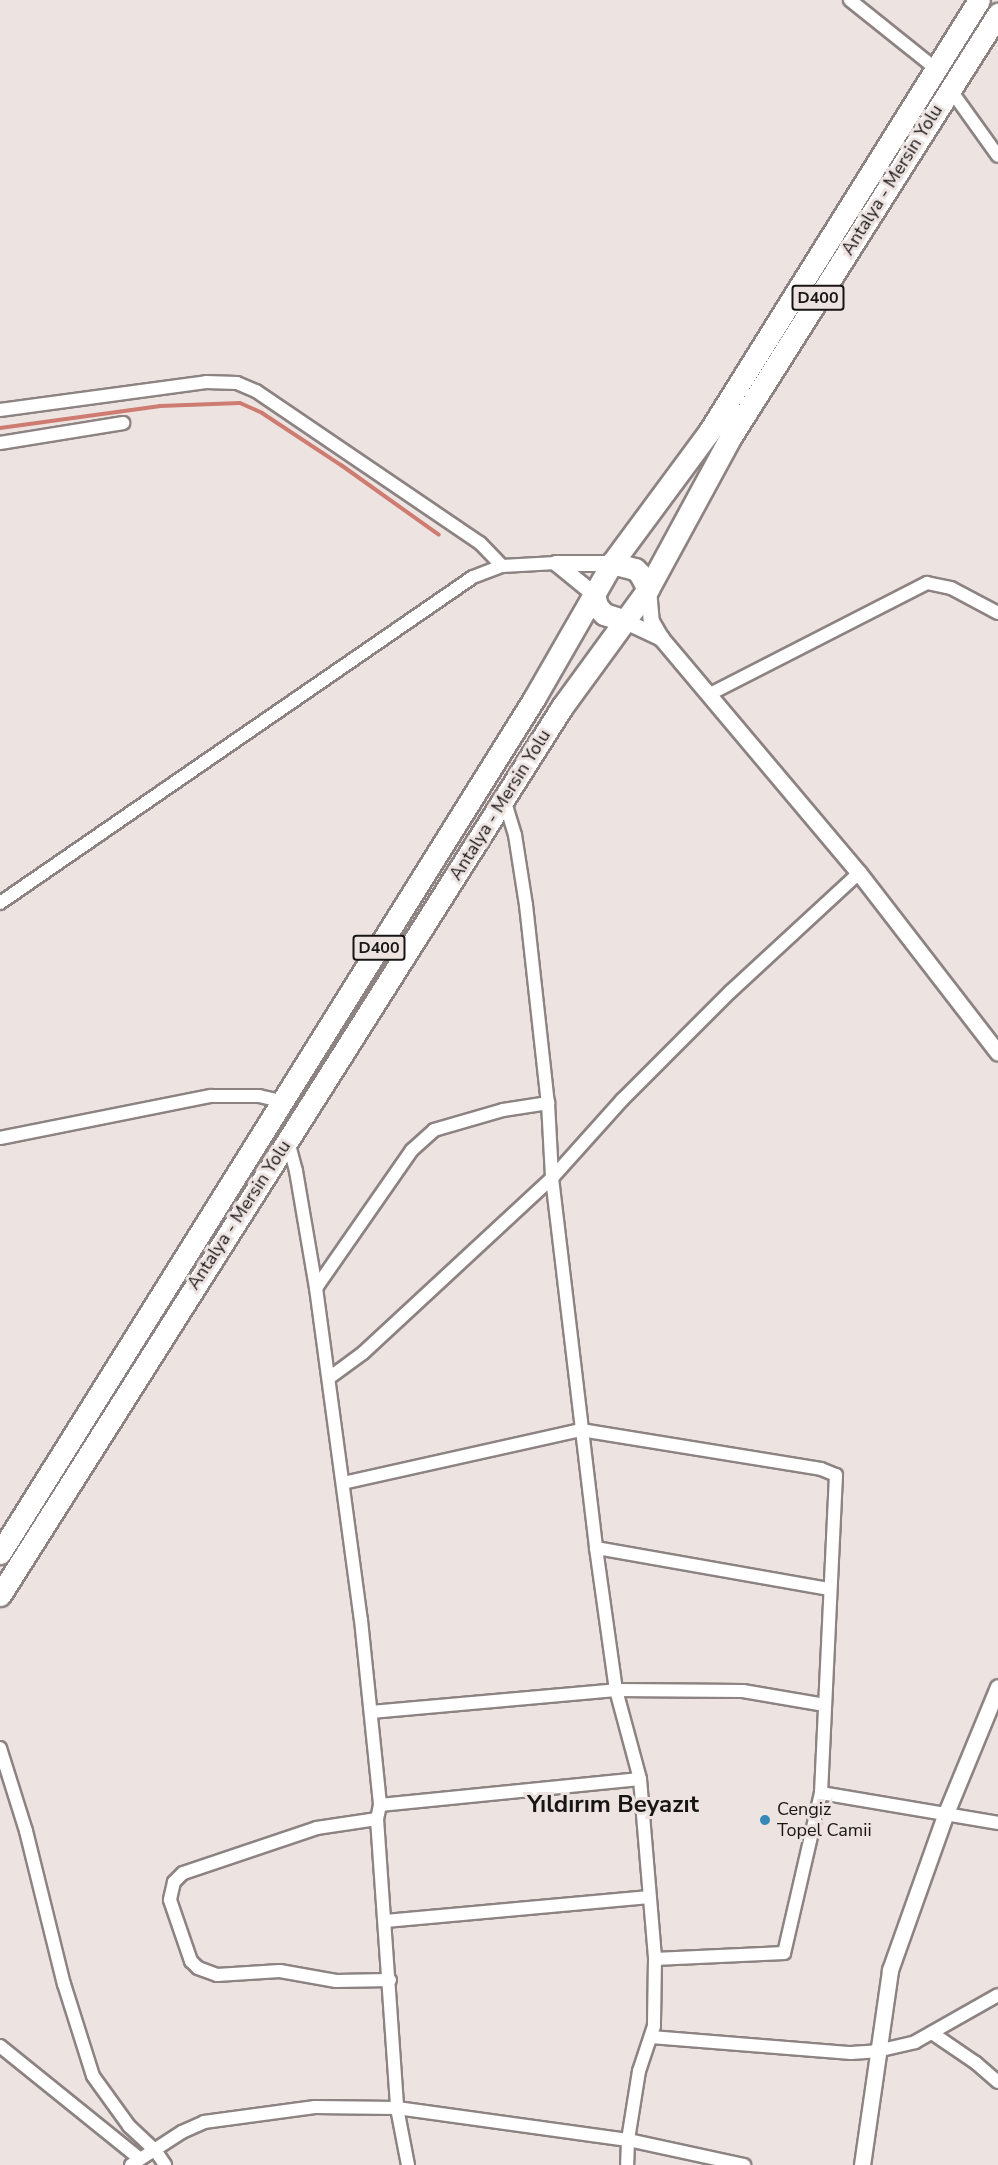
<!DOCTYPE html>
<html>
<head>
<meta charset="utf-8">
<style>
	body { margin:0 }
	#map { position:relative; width:998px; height:2165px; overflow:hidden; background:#ede4e2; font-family:"Nunito Sans",sans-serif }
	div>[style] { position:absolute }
	.stream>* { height:4px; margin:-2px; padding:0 2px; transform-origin:2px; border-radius:2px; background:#ce7b71 }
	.roads { filter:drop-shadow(2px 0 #8c8382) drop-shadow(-2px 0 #8c8382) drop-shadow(0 2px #8c8382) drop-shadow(0 -2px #8c8382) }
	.minor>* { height:12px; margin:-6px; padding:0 6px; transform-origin:6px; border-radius:6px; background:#fff }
	.tertiary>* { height:15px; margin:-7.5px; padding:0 7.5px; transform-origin:7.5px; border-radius:7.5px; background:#fff }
	.trunk>* { height:21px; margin:-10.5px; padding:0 10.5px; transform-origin:10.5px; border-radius:10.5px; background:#fff }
	.dots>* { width:16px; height:16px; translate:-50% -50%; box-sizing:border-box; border:3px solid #ede4e2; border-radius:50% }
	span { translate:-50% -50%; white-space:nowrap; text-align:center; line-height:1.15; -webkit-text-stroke:6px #ede4e2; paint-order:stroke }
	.shield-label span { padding:2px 4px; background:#ede4e2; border:2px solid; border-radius:4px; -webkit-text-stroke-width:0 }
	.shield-label { font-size:16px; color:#181515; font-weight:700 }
	.street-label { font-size:18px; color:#181515 }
	.poi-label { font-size:18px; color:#181515 }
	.left { translate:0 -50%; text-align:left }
	.district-label { font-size:24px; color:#181515; font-weight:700 }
</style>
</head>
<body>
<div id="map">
	<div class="stream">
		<div style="left:0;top:428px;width:162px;rotate:-7.8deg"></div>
		<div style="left:160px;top:406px;width:80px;rotate:-2.1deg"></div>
		<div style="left:240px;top:403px;width:24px;rotate:24deg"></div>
		<div style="left:262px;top:413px;width:95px;rotate:33.4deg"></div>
		<div style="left:341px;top:465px;width:120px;rotate:35.5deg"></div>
	</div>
	<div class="roads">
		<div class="minor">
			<div style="left:850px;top:0;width:109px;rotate:38.7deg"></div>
			<div style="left:950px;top:89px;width:82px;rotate:54.4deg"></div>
			<div style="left:0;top:410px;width:208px;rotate:-7.7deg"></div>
			<div style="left:206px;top:382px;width:31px;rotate:2deg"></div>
			<div style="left:237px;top:383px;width:21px;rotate:23deg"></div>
			<div style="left:256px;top:391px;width:271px;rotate:34.2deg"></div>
			<div style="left:480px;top:543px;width:32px;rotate:46deg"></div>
			<div style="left:0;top:443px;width:125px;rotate:-9.2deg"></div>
			<div style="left:710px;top:694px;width:244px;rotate:-27.1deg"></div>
			<div style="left:927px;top:583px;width:25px;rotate:12deg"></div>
			<div style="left:951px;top:588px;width:53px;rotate:28deg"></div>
			<div style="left:504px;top:799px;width:38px;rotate:73deg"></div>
			<div style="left:515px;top:835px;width:71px;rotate:81.1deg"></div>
			<div style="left:526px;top:905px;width:199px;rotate:83.7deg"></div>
			<div style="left:548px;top:1103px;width:75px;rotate:86.9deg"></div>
			<div style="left:552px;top:1178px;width:373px;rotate:83.2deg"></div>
			<div style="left:596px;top:1548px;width:143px;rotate:82deg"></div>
			<div style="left:616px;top:1690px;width:92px;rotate:74.9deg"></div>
			<div style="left:640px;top:1779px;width:181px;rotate:85.2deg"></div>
			<div style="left:655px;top:1959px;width:67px;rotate:90.9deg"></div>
			<div style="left:654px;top:2026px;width:47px;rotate:108.4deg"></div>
			<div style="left:639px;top:2071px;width:70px;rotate:99.1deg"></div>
			<div style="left:628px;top:2140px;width:25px;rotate:92deg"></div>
			<div style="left:0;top:903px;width:574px;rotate:-34.58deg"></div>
			<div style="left:473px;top:577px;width:31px;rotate:-21deg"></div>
			<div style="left:502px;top:566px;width:54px;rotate:-3.2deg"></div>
			<div style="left:0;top:1138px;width:215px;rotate:-11.3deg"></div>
			<div style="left:211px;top:1096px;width:48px"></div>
			<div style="left:259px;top:1096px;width:26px;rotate:13deg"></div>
			<div style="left:288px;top:1141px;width:31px;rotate:75deg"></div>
			<div style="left:296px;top:1171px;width:119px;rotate:80.3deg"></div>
			<div style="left:316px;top:1288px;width:335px;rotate:82.3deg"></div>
			<div style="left:361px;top:1620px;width:186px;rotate:84.1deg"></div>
			<div style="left:380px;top:1805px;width:14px;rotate:102deg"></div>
			<div style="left:377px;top:1819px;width:290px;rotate:86deg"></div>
			<div style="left:397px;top:2108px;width:58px;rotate:79.1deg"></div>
			<div style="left:316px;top:1288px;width:168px;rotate:-55.2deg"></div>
			<div style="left:412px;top:1150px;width:30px;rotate:-42deg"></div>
			<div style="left:434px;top:1130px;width:72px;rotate:-16.2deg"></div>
			<div style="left:503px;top:1110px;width:46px;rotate:-8.8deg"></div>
			<div style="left:329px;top:1378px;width:42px;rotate:-36.3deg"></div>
			<div style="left:363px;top:1353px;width:258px;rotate:-42.8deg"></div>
			<div style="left:552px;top:1178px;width:105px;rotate:-48.1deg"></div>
			<div style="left:622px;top:1100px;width:153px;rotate:-45deg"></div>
			<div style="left:730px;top:992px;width:176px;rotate:-42.7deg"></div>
			<div style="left:343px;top:1483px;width:244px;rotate:-12.6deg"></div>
			<div style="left:581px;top:1430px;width:243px;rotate:9.2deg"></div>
			<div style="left:821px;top:1469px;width:16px;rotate:22deg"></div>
			<div style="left:836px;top:1475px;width:318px;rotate:92.7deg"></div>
			<div style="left:821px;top:1793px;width:164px;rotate:103deg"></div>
			<div style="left:784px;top:1953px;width:129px;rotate:177.3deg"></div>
			<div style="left:596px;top:1548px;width:237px;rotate:10deg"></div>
			<div style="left:371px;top:1712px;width:246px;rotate:-5.1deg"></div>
			<div style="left:616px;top:1690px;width:127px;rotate:0.5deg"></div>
			<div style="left:743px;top:1691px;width:83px;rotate:9.7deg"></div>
			<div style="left:0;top:1748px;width:87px;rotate:72.6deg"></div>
			<div style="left:26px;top:1831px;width:158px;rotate:76.1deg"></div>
			<div style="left:64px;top:1984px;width:96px;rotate:72.5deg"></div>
			<div style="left:93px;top:2076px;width:62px;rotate:54.2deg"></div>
			<div style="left:129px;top:2126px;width:35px;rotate:43deg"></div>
			<div style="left:155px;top:2150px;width:18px;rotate:56deg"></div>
			<div style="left:821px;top:1793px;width:180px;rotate:9.6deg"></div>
			<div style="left:380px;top:1805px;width:261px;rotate:-5.7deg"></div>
			<div style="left:377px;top:1819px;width:61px;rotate:171.5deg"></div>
			<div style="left:317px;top:1828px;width:141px;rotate:161.4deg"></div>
			<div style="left:183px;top:1873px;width:13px;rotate:135deg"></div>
			<div style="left:174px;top:1882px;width:18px;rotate:103deg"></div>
			<div style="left:170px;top:1900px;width:65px;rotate:71deg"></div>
			<div style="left:191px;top:1961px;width:10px;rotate:45deg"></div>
			<div style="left:198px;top:1968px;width:20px;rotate:20deg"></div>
			<div style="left:217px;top:1975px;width:63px;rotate:-3.6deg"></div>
			<div style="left:280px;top:1971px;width:57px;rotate:10.1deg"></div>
			<div style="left:336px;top:1981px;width:54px;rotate:-1.1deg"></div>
			<div style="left:386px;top:1921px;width:264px;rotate:-5.2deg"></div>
			<div style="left:932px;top:2033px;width:53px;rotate:34.3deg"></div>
			<div style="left:976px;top:2063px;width:29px;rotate:41deg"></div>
			<div style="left:651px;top:2037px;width:201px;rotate:4.6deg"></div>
			<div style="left:851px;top:2053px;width:26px;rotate:-4deg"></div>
			<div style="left:877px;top:2051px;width:39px;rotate:-13deg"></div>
			<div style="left:915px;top:2042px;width:95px;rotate:-29.5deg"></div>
			<div style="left:0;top:2046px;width:180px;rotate:38.9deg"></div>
			<div style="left:131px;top:2165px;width:61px;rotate:-32.9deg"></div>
			<div style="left:182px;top:2132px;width:24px;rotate:-24deg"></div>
			<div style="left:204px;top:2122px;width:112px;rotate:-7.7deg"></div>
			<div style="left:315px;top:2107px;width:82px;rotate:0.7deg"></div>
			<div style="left:397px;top:2108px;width:233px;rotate:7.9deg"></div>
			<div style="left:628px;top:2140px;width:119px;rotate:12.2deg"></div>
		</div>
		<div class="tertiary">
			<div style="left:556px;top:563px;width:56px"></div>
			<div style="left:556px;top:563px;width:49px;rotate:39.2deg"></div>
			<div style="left:648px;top:589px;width:32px;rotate:85deg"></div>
			<div style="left:651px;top:621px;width:20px;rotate:60deg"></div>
			<div style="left:661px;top:638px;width:307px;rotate:49.9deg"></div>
			<div style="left:859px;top:873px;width:227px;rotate:52.3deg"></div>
			<div style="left:625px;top:621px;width:40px;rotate:25deg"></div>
			<div style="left:862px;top:2165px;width:197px;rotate:-81.8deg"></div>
			<div style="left:890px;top:1970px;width:167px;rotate:-70.4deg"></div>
			<div style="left:946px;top:1813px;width:136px;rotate:-67.6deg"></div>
		</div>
		<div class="trunk">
			<div style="left:612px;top:563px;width:24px;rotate:15deg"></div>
			<div style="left:635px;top:569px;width:7px;rotate:45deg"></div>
			<div style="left:640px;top:574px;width:17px;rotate:62deg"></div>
			<div style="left:594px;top:594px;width:12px;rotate:76deg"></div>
			<div style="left:597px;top:606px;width:11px;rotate:49deg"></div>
			<div style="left:604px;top:614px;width:22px;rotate:18deg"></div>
			<div style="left:0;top:1553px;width:1009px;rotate:-57.99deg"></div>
			<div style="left:535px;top:697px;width:155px;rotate:-60.1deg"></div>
			<div style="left:612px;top:563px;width:163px;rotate:-53.5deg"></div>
			<div style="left:709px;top:432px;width:509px;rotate:-57.99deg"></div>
			<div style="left:0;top:1595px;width:1051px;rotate:-57.67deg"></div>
			<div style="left:562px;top:707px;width:146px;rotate:-53.9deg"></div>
			<div style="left:648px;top:589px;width:172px;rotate:-61.5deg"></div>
			<div style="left:730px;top:438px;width:502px;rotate:-57.7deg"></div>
		</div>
	</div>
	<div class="dots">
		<div style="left:765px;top:1820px;background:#3588b8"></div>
	</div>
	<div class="shield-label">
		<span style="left:818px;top:298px">D400</span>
		<span style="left:379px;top:948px">D400</span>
	</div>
	<div class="street-label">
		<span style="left:892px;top:180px;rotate:-58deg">Antalya - Mersin Yolu</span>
		<span style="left:500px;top:805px;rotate:-58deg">Antalya - Mersin Yolu</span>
		<span style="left:239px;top:1215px;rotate:-57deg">Antalya - Mersin Yolu</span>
	</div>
	<div class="poi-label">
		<span class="left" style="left:777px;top:1820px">Cengiz<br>Topel Camii</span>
	</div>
	<div class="district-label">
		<span style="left:613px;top:1805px">Yıldırım Beyazıt</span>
	</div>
</div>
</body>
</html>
